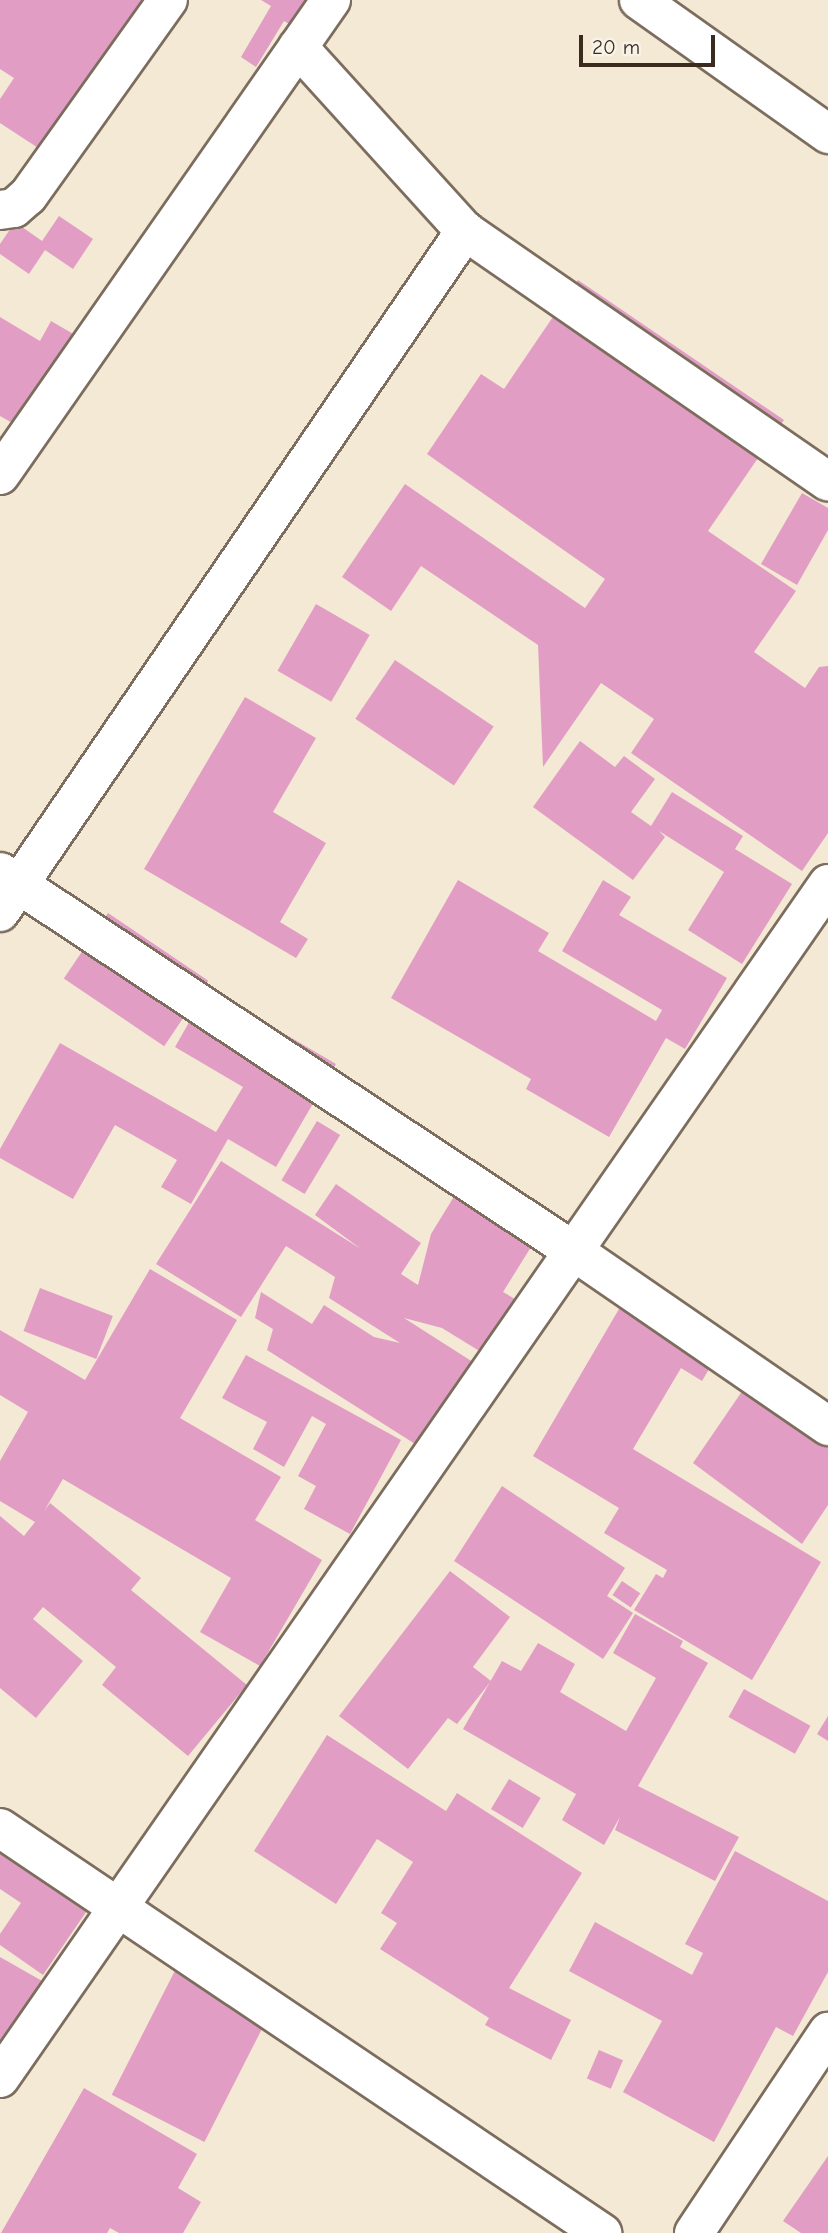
<!DOCTYPE html>
<html>
<head>
<meta charset="utf-8">
<style>
	body { margin:0 }
	#map { position:relative; width:828px; height:2233px; overflow:hidden; background:#f4e9d4; font-family:"Comic Neue",sans-serif }
	div>[style] { position:absolute }
	.building>* { inset:0; background:#e29dc5; transform-origin:0 0 }
	.roads { filter:drop-shadow(2px 0 #7c6d5e) drop-shadow(-2px 0 #7c6d5e) drop-shadow(0 2px #7c6d5e) drop-shadow(0 -2px #7c6d5e) }
	.minor>* { height:38px; margin:-19px; padding:0 19px; transform-origin:19px; border-radius:19px; background:#fff }
	span { translate:-50% -50%; white-space:nowrap; text-align:center; line-height:1.15; -webkit-text-stroke:7px #f7f3e8; paint-order:stroke }
	.scale { position:absolute; left:579px; top:35px; width:136px; height:32px; box-sizing:border-box; border:4px solid #3b2a1e; border-top:0; padding-left:9px; font-size:21px; line-height:24px; white-space:nowrap; color:#3b2a1e; -webkit-text-stroke:5px #f7f3e8; paint-order:stroke }
</style>
</head>
<body>
<div id="map">
	<div class="building">
		<div style="clip-path:polygon(0 0,152px 0,52px 157px,0 123px,0 99px,14px 78px,0 69px)"></div>
		<div style="clip-path:polygon(261px 0,310px 0,294px 27px,284px 21px,256px 67px,241px 57px,271px 6px)"></div>
		<div style="clip-path:polygon(59px 216px,93px 239px,73px 269px,45px 250px,29px 274px,0 254px,0 244px,15px 222px,42px 241px)"></div>
		<div style="clip-path:polygon(578px 280px,784px 420px,708px 531px,796px 591px,754px 652px,805px 688px,819px 667px,828px 666px,828px 833px,802px 871px,631px 753px,654px 719px,601px 683px,543px 767px,538px 645px,421px 566px,391px 611px,342px 577px,405px 484px,585px 608px,605px 579px,427px 454px,481px 374px,504px 389px)"></div>
		<div style="clip-path:polygon(0 317px,40px 341px,51px 321px,82px 339px,28px 432px,0 416px)"></div>
		<div style="clip-path:polygon(802px 493px,828px 508px,828px 530px,797px 585px,761px 564px)"></div>
		<div style="left:316px;top:604px;width:62px;height:77px;rotate:30deg"></div>
		<div style="left:395px;top:660px;width:119px;height:71px;rotate:34deg"></div>
		<div style="clip-path:polygon(245px 697px,316px 738px,273px 812px,326px 843px,280px 922px,308px 939px,296px 958px,144px 869px)"></div>
		<div style="clip-path:polygon(580px 741px,615px 767px,624px 756px,655px 779px,631px 812px,651px 826px,672px 792px,743px 836px,735px 849px,792px 884px,742px 964px,688px 930px,724px 872px,659px 831px,665px 837px,633px 880px,533px 807px)"></div>
		<div style="clip-path:polygon(458px 880px,549px 933px,538px 951px,656px 1021px,662px 1010px,562px 951px,603px 880px,631px 897px,619px 915px,727px 978px,685px 1049px,666px 1038px,609px 1137px,526px 1089px,531px 1079px,391px 998px)"></div>
		<div style="left:108px;top:913px;width:121px;height:79px;rotate:34deg"></div>
		<div style="clip-path:polygon(208px 989px,336px 1064px,276px 1167px,228px 1139px,191px 1204px,161px 1187px,177px 1160px,115px 1125px,73px 1199px,0 1158px,0 1149px,60px 1043px,216px 1132px,243px 1087px,175px 1047px)"></div>
		<div style="left:317px;top:1121px;width:27px;height:69px;rotate:31deg"></div>
		<div style="clip-path:polygon(221px 1161px,361px 1249px,315px 1215px,336px 1184px,421px 1243px,401px 1274px,418px 1285px,431px 1234px,466px 1177px,546px 1223px,503px 1292px,515px 1299px,481px 1352px,442px 1328px,404px 1318px,476px 1364px,423px 1449px,267px 1350px,273px 1329px,255px 1318px,261px 1292px,312px 1324px,324px 1305px,374px 1337px,400px 1343px,329px 1298px,335px 1277px,286px 1246px,241px 1317px,156px 1264px)"></div>
		<div style="clip-path:polygon(150px 1269px,237px 1320px,180px 1418px,281px 1477px,255px 1520px,322px 1560px,260px 1666px,200px 1632px,231px 1578px,63px 1479px,44px 1511px,50px 1503px,141px 1578px,131px 1590px,247px 1685px,188px 1756px,102px 1685px,116px 1667px,43px 1607px,33px 1619px,83px 1661px,36px 1718px,0 1688px,0 1516px,24px 1536px,35px 1522px,0 1501px,0 1461px,28px 1412px,0 1395px,0 1330px,85px 1380px)"></div>
		<div style="clip-path:polygon(633px 1285px,726px 1340px,702px 1381px,681px 1368px,633px 1449px,821px 1562px,752px 1680px,634px 1610px,656px 1574px,663px 1578px,667px 1570px,604px 1533px,619px 1508px,533px 1456px)"></div>
		<div style="left:40px;top:1288px;width:78px;height:46px;rotate:21deg"></div>
		<div style="clip-path:polygon(246px 1355px,401px 1440px,350px 1534px,304px 1509px,316px 1486px,298px 1476px,326px 1424px,312px 1416px,284px 1467px,253px 1449px,267px 1422px,222px 1398px)"></div>
		<div style="clip-path:polygon(745px 1387px,828px 1407px,828px 1505px,802px 1544px,693px 1463px)"></div>
		<div style="clip-path:polygon(502px 1486px,625px 1568px,607px 1596px,633px 1613px,603px 1659px,454px 1561px)"></div>
		<div style="clip-path:polygon(450px 1571px,510px 1617px,473px 1667px,491px 1681px,457px 1724px,448px 1718px,408px 1769px,339px 1716px)"></div>
		<div style="left:622px;top:1581px;width:22px;height:17px;rotate:34deg"></div>
		<div style="clip-path:polygon(635px 1614px,683px 1641px,680px 1647px,708px 1663px,638px 1786px,739px 1837px,715px 1881px,615px 1830px,620px 1817px,604px 1845px,562px 1820px,576px 1794px,463px 1729px,502px 1661px,521px 1671px,538px 1643px,575px 1664px,560px 1692px,626px 1731px,656px 1678px,613px 1653px)"></div>
		<div style="left:744px;top:1689px;width:76px;height:32px;rotate:29deg"></div>
		<div style="clip-path:polygon(828px 1716px,828px 1741px,817px 1734px)"></div>
		<div style="clip-path:polygon(327px 1735px,446px 1811px,457px 1793px,582px 1873px,509px 1988px,571px 2020px,551px 2060px,485px 2025px,489px 2018px,380px 1949px,397px 1923px,381px 1913px,413px 1862px,377px 1839px,336px 1904px,254px 1851px)"></div>
		<div style="left:509px;top:1779px;width:37px;height:35px;rotate:31deg"></div>
		<div style="clip-path:polygon(0 1844px,108px 1880px,43px 1975px,0 1945px,0 1934px,21px 1903px,0 1889px)"></div>
		<div style="clip-path:polygon(735px 1851px,828px 1901px,828px 1972px,793px 2036px,776px 2027px,714px 2142px,623px 2092px,662px 2021px,569px 1971px,595px 1922px,692px 1975px,703px 1953px,685px 1944px)"></div>
		<div style="left:188px;top:1945px;width:104px;height:168px;rotate:27deg"></div>
		<div style="clip-path:polygon(0 1957px,44px 1982px,0 2058px)"></div>
		<div style="left:599px;top:2050px;width:26px;height:31px;rotate:23deg"></div>
		<div style="clip-path:polygon(84px 2088px,197px 2154px,178px 2188px,201px 2202px,183px 2233px,119px 2233px,110px 2228px,107px 2233px,1px 2233px)"></div>
		<div style="clip-path:polygon(828px 2156px,828px 2233px,801px 2233px,783px 2221px)"></div>
	</div>
	<div class="roads">
		<div class="minor">
			<div style="left:639px;top:0;width:232px;rotate:35.3deg"></div>
			<div style="left:298px;top:47px;width:248px;rotate:47.8deg"></div>
			<div style="left:0;top:210px;width:14px;rotate:-8deg"></div>
			<div style="left:14px;top:208px;width:18px;rotate:-41deg"></div>
			<div style="left:28px;top:196px;width:241px;rotate:-54.5deg"></div>
			<div style="left:0;top:475px;width:579px;rotate:-55.13deg"></div>
			<div style="left:0;top:872px;width:686px;rotate:33.46deg"></div>
			<div style="left:572px;top:1250px;width:311px;rotate:34.5deg"></div>
			<div style="left:0;top:912px;width:825px;rotate:-55.67deg"></div>
			<div style="left:465px;top:231px;width:441px;rotate:34.6deg"></div>
			<div style="left:0;top:1828px;width:726px;rotate:33.93deg"></div>
			<div style="left:0;top:2078px;width:1453px;rotate:-55.26deg"></div>
			<div style="left:694px;top:2233px;width:242px;rotate:-56.3deg"></div>
		</div>
	</div>
	<div class="scale">20 m</div>
</div>
</body>
</html>
